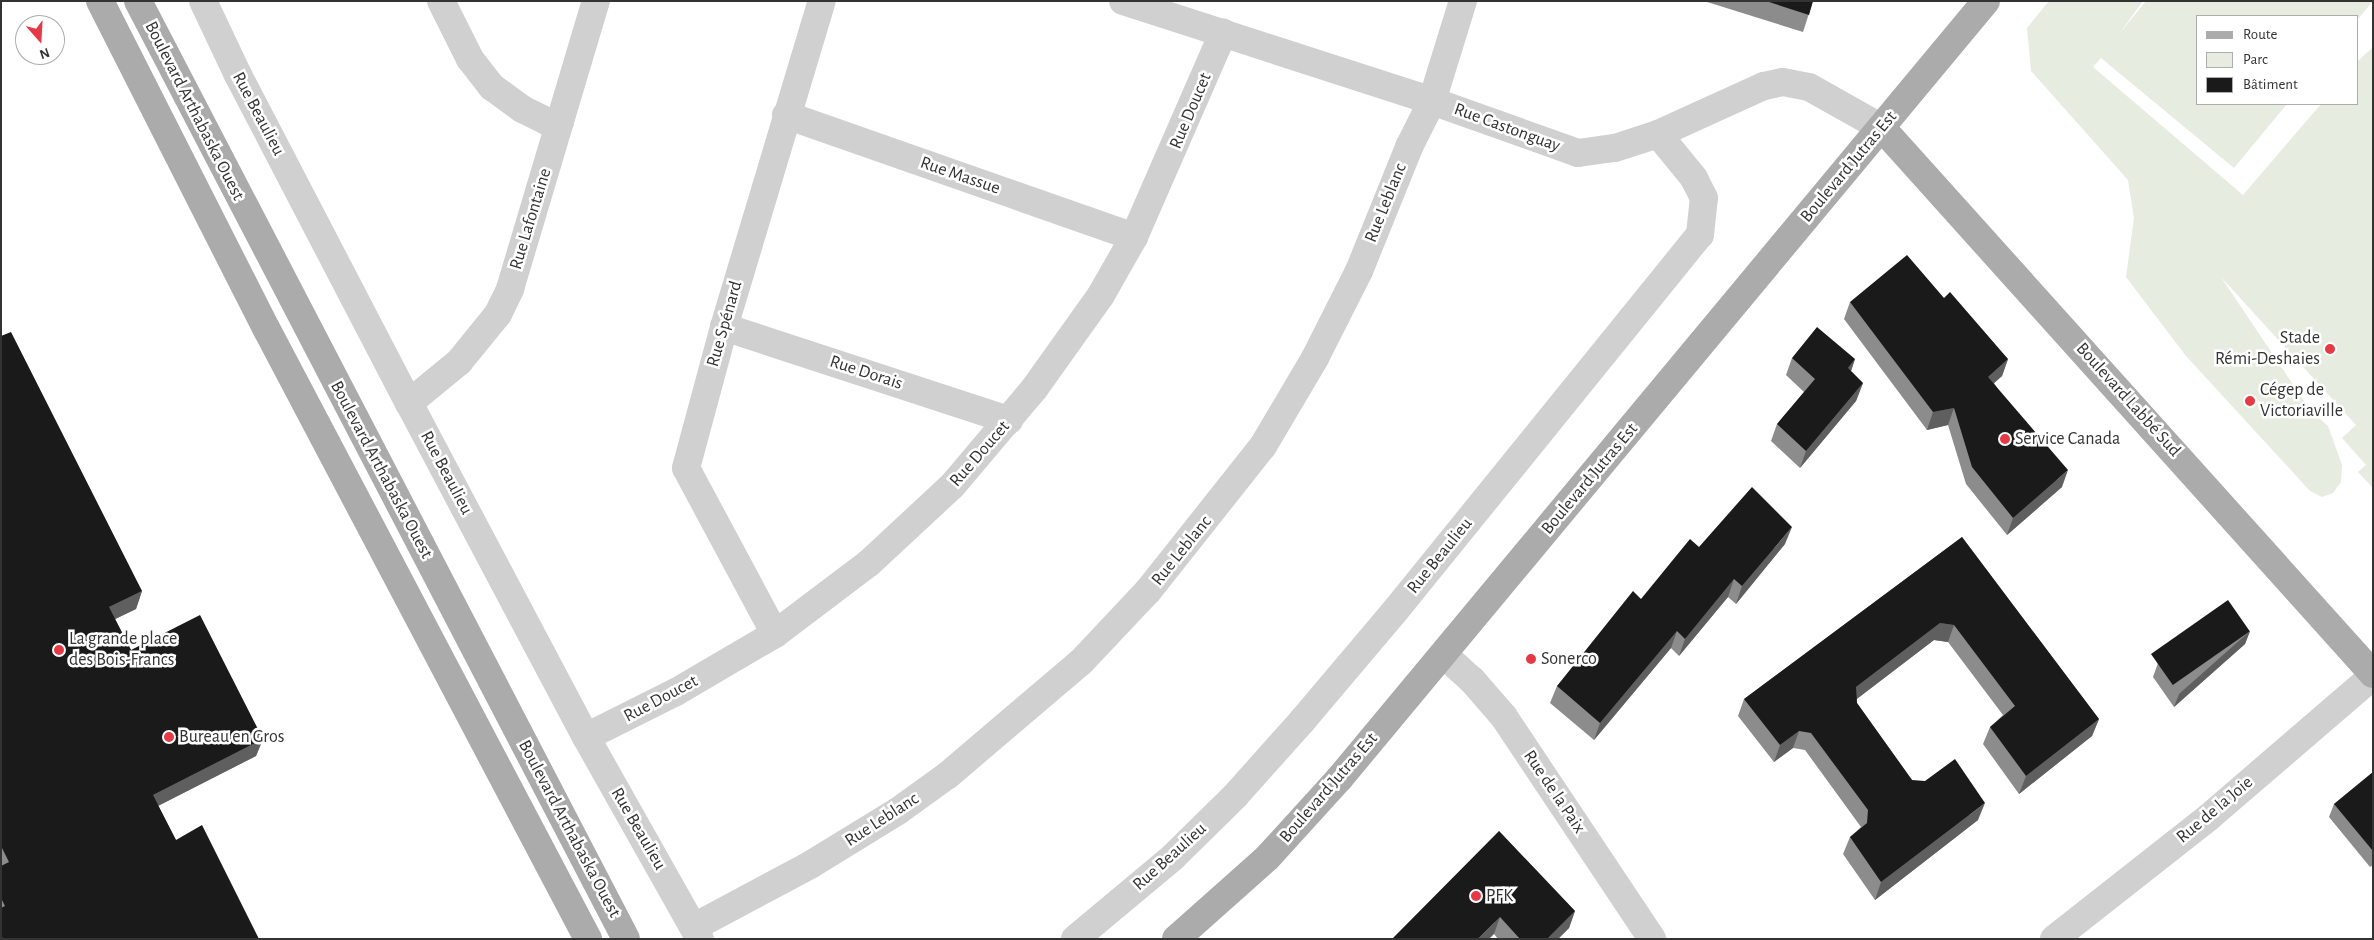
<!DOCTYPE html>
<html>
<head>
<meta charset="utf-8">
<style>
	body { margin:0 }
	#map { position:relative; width:2374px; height:940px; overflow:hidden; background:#fff; font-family:"Alegreya Sans",sans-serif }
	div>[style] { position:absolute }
	.green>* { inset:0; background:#e6ecdf }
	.minor>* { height:28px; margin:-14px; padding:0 14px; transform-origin:14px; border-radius:14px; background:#d0d0d0 }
	.major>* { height:28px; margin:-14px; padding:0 14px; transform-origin:14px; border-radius:14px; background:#ababab }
	.wall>* { inset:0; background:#8c8c8c }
	.shaded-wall>* { inset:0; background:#5f5f5f }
	.building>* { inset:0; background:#1a1a1a; transform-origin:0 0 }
	.dots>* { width:14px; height:14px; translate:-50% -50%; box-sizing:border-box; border:2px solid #fff; border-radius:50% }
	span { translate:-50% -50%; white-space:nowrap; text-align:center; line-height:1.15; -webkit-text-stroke:5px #fff; paint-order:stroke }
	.street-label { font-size:18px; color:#333 }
	.poi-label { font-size:18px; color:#333 }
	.right { translate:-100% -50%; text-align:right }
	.left { translate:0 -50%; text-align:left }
	.frame { position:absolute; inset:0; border:2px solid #333; pointer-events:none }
	.legend { position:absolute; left:2196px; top:15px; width:162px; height:90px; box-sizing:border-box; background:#fff; border:1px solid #adadad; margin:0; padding:6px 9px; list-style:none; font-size:15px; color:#333 }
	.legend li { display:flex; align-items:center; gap:10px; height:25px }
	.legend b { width:25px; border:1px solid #adadad }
	.north { position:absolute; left:15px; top:15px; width:50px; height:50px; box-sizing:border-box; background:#fff; border:1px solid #adadad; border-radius:50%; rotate:161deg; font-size:14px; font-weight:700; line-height:20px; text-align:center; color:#333 }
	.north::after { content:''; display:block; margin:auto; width:18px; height:22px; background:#e63946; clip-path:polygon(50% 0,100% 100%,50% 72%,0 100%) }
</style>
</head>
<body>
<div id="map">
	<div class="green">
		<div style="clip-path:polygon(2049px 1px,2143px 1px,2119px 34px,2146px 1px,2373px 1px,2358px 19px,2358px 16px,2198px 16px,2198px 104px,2287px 104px,2234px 168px,2101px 58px,2093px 67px,2243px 195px,2321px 104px,2358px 104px,2358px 61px,2373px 47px,2373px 488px,2358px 472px,2366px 465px,2342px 438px,2356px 425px,2221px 277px,2310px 410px,2328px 426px,2342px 465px,2341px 482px,2333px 493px,2322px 497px,2310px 491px,2186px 356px,2126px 277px,2134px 218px,2128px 180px,2031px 71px,2027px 28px)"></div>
	</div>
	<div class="minor">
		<div style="left:203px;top:1px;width:80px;rotate:64.7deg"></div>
		<div style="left:237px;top:73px;width:372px;rotate:62.5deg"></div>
		<div style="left:409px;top:403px;width:378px;rotate:62.1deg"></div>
		<div style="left:586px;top:737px;width:232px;rotate:60.6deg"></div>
		<div style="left:441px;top:1px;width:65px;rotate:63.4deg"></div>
		<div style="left:470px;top:59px;width:36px;rotate:52deg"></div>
		<div style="left:492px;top:87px;width:37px;rotate:36deg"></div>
		<div style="left:522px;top:109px;width:28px;rotate:26deg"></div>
		<div style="left:547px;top:121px;width:13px;rotate:4deg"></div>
		<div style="left:1123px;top:1px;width:325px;rotate:17.9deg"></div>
		<div style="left:1432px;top:101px;width:155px;rotate:19.6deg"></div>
		<div style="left:1578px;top:153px;width:37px;rotate:-8deg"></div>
		<div style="left:1615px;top:148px;width:45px;rotate:-18deg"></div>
		<div style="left:1658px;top:134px;width:116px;rotate:-24.4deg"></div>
		<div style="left:1764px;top:86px;width:19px;rotate:-12deg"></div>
		<div style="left:1783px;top:82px;width:26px;rotate:11deg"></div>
		<div style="left:1809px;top:87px;width:84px;rotate:29.3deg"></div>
		<div style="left:786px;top:115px;width:369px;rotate:19.3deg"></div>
		<div style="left:724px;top:327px;width:300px;rotate:18.1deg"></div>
		<div style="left:409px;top:403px;width:65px;rotate:-39.4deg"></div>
		<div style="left:459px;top:362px;width:62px;rotate:-50.9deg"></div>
		<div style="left:498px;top:314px;width:28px;rotate:-64deg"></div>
		<div style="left:510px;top:289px;width:301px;rotate:-73.4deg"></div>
		<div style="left:775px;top:634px;width:188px;rotate:-118.2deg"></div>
		<div style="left:686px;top:468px;width:146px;rotate:-74.9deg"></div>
		<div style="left:724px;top:327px;width:340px;rotate:-73.3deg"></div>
		<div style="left:1444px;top:655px;width:38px;rotate:42deg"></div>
		<div style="left:1472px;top:680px;width:49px;rotate:49.1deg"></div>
		<div style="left:1504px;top:717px;width:267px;rotate:56.3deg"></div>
		<div style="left:586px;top:737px;width:101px;rotate:-26.6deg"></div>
		<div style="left:676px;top:692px;width:115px;rotate:-30.4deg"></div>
		<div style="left:775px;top:634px;width:118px;rotate:-37.1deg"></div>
		<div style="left:869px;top:563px;width:113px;rotate:-42.9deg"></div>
		<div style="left:952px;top:486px;width:127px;rotate:-49.8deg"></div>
		<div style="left:1034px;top:389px;width:115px;rotate:-54.5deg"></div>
		<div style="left:1101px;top:295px;width:67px;rotate:-60.4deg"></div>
		<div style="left:1134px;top:237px;width:223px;rotate:-66.4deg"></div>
		<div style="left:694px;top:927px;width:132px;rotate:-28.1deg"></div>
		<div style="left:810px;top:865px;width:103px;rotate:-31.5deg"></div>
		<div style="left:898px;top:811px;width:62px;rotate:-35.8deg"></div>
		<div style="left:948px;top:775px;width:175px;rotate:-40.4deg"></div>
		<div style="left:1081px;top:662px;width:98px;rotate:-46.7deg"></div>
		<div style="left:1148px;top:591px;width:185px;rotate:-51.6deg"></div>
		<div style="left:1263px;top:446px;width:102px;rotate:-59.4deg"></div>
		<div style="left:1315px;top:358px;width:97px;rotate:-63.2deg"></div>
		<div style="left:1359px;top:271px;width:134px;rotate:-68deg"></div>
		<div style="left:1409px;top:147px;width:51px;rotate:-63.4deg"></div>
		<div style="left:1432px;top:101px;width:105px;rotate:-72.8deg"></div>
		<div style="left:1075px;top:939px;width:128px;rotate:-39.9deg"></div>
		<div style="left:1173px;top:857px;width:87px;rotate:-44.5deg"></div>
		<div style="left:1235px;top:796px;width:101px;rotate:-48.2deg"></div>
		<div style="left:1302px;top:721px;width:144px;rotate:-49.8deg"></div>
		<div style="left:1395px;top:611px;width:484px;rotate:-51deg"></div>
		<div style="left:1700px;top:235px;width:37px;rotate:-84deg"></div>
		<div style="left:1704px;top:198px;width:22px;rotate:-117deg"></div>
		<div style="left:1694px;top:178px;width:57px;rotate:-129.3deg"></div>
		<div style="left:2054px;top:939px;width:197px;rotate:-38.2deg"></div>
		<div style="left:2209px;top:817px;width:216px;rotate:-40.7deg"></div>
	</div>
	<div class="major">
		<div style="left:100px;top:1px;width:367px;rotate:63.1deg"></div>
		<div style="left:266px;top:328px;width:691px;rotate:62.21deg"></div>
		<div style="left:138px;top:1px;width:1057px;rotate:62.51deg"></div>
		<div style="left:1882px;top:128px;width:734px;rotate:48.04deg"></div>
		<div style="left:1176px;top:939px;width:122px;rotate:-41.7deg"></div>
		<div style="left:1267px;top:858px;width:107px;rotate:-47.7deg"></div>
		<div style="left:1339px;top:779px;width:1012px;rotate:-50.25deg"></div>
	</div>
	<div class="wall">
		<div style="clip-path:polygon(1704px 1px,1813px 1px,1803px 32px)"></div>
		<div style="clip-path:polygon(1944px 298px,2008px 359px,2002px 376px,1994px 383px,2062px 487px,2007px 535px,1966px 484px,1948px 425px,1927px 430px,1844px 319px,1850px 302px)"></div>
		<div style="clip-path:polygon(1px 336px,142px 591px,136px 609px,115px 619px,131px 650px,263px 739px,256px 756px,158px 806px,176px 840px,259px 939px,1px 939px)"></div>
		<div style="clip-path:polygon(1792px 358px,1855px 359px,1851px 371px,1863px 383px,1856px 401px,1800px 468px,1771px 441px,1777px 424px,1804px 392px,1786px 375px)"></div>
		<div style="clip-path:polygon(1962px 537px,2099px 719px,2092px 736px,2019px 794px,1983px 744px,1990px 727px,2003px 715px,1948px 642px,1934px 640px,1857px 699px,1857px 703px,1912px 780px,1978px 820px,1875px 900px,1843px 854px,1850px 837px,1861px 827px,1805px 750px,1793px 748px,1774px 762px,1738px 716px,1744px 699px)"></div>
		<div style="clip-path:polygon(1785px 544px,1736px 604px,1728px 597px,1679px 656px,1671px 648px,1594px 740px,1550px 703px,1557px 686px,1641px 599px)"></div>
		<div style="clip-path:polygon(2250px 631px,2245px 644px,2174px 707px,2153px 677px,2158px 663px)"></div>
		<div style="clip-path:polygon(2373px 772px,2373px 865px,2370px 867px,2329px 817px,2334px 804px)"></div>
		<div style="clip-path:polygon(1499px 831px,1575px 911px,1569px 928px,1558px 939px,1498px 939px,1494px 934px)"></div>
	</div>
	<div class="shaded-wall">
		<div style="clip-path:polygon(1855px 359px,1849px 377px,1848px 368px)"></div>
		<div style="clip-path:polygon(2008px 359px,2002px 376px,1982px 394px,1988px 377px)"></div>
		<div style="clip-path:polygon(1863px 383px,1856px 401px,1800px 468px,1806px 451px)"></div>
		<div style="clip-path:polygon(1954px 408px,1948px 425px,1927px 430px,1933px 412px)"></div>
		<div style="clip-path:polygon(2068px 470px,2062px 487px,2007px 535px,2013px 518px)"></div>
		<div style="clip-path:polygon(1792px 527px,1785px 544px,1736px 604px,1742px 586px)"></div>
		<div style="clip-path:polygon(1734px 579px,1728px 597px,1679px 656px,1685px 639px)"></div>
		<div style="clip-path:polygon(142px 591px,136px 609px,103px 625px,109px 607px)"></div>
		<div style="clip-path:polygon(1940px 623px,1954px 625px,1948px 642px,1934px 640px,1850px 704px,1856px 687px)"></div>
		<div style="clip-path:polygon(1677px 631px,1671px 648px,1594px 740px,1600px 723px)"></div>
		<div style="clip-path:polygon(2250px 631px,2245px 644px,2174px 707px,2179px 694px)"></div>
		<div style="clip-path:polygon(2099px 719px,2092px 736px,2019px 794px,2026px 776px)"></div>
		<div style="clip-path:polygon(1799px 731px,1793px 748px,1774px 762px,1780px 745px)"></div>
		<div style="clip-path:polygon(263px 739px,256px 756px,146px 812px,153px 795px)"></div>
		<div style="clip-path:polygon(1985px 803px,1978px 820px,1875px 900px,1881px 882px)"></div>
		<div style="clip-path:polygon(1575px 911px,1569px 928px,1558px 939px,1547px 939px)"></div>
		<div style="clip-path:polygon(1500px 917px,1494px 934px,1489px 939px,1478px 939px)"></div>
	</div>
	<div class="building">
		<div style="clip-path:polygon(1766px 1px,1813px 1px,1809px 15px)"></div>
		<div style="clip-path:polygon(1907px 255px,1944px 298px,1950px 292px,2008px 359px,1988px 377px,2068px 470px,2013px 518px,1972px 467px,1954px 408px,1933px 412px,1850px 302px)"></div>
		<div style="clip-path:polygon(1817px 327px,1855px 359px,1848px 368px,1863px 383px,1806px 451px,1777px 424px,1815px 379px,1792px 358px)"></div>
		<div style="clip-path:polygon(11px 332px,142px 591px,109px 607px,131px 650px,200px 615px,263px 739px,153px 795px,176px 840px,202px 825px,259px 939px,3px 939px,1px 935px,1px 908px,5px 906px,1px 898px,1px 866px,9px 862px,1px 846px,1px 336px)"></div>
		<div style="clip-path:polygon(1752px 487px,1792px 527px,1742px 586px,1734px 579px,1685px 639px,1677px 631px,1600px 723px,1557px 686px,1633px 591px,1641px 599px,1690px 539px,1699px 547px)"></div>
		<div style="clip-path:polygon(1962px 537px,2099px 719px,2026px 776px,1990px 727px,2015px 706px,1954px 625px,1940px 623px,1856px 687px,1857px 703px,1912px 780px,1925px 781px,1955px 759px,1985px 803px,1881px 882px,1850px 837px,1867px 823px,1868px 810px,1811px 733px,1799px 731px,1780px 745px,1744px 699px)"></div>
		<div style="left:2228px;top:600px;width:38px;height:94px;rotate:55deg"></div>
		<div style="clip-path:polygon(2373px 772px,2373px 851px,2334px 804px)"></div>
		<div style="clip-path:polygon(1499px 831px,1575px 911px,1547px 939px,1520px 939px,1500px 917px,1478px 939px,1392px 939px)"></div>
	</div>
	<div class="dots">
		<div style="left:2330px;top:349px;background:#e63946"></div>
		<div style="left:2250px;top:401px;background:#e63946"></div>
		<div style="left:2005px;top:439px;background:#e63946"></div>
		<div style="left:59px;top:650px;background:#e63946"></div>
		<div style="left:1531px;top:659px;background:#e63946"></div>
		<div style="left:169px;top:737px;background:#e63946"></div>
		<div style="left:1476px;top:896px;background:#e63946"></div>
	</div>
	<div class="street-label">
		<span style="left:194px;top:111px;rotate:63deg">Boulevard Arthabaska Ouest</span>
		<span style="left:1191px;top:111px;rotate:-67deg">Rue Doucet</span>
		<span style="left:258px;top:114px;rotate:62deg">Rue Beaulieu</span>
		<span style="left:1507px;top:128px;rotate:20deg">Rue Castonguay</span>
		<span style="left:1849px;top:167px;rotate:-50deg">Boulevard Jutras Est</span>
		<span style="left:960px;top:176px;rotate:19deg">Rue Massue</span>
		<span style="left:1386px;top:203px;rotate:-68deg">Rue Leblanc</span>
		<span style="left:531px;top:219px;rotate:-73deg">Rue Lafontaine</span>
		<span style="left:725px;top:324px;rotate:-74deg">Rue Spénard</span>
		<span style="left:866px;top:373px;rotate:18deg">Rue Dorais</span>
		<span style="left:2128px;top:400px;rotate:48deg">Boulevard Labbé Sud</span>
		<span style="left:980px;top:454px;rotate:-49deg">Rue Doucet</span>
		<span style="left:381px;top:470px;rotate:62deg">Boulevard Arthabaska Ouest</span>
		<span style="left:446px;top:473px;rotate:62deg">Rue Beaulieu</span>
		<span style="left:1590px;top:479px;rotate:-50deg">Boulevard Jutras Est</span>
		<span style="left:1182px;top:551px;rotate:-51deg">Rue Leblanc</span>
		<span style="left:1440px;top:556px;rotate:-51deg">Rue Beaulieu</span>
		<span style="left:661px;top:699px;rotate:-28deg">Rue Doucet</span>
		<span style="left:1329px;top:788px;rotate:-49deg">Boulevard Jutras Est</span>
		<span style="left:1554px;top:792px;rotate:56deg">Rue de la Paix</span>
		<span style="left:2215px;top:810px;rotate:-40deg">Rue de la Joie</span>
		<span style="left:882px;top:820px;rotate:-33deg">Rue Leblanc</span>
		<span style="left:569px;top:829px;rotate:62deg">Boulevard Arthabaska Ouest</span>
		<span style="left:638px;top:829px;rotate:60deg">Rue Beaulieu</span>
		<span style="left:1170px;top:857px;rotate:-42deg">Rue Beaulieu</span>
	</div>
	<div class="poi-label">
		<span class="right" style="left:2320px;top:349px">Stade<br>Rémi-Deshaies</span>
		<span class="left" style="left:2260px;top:401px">Cégep de<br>Victoriaville</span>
		<span class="left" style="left:2015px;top:439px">Service Canada</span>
		<span class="left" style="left:69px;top:650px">La grande place<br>des Bois-Francs</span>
		<span class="left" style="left:1541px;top:659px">Sonerco</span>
		<span class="left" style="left:179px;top:737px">Bureau en Gros</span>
		<span class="left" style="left:1486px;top:896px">PFK</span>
	</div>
	<div class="frame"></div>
	<ul class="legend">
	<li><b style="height:6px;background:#ababab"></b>Route</li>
	<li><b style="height:14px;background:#e6ecdf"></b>Parc</li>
	<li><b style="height:14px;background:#1a1a1a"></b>Bâtiment</li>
	</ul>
	<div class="north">N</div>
</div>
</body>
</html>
